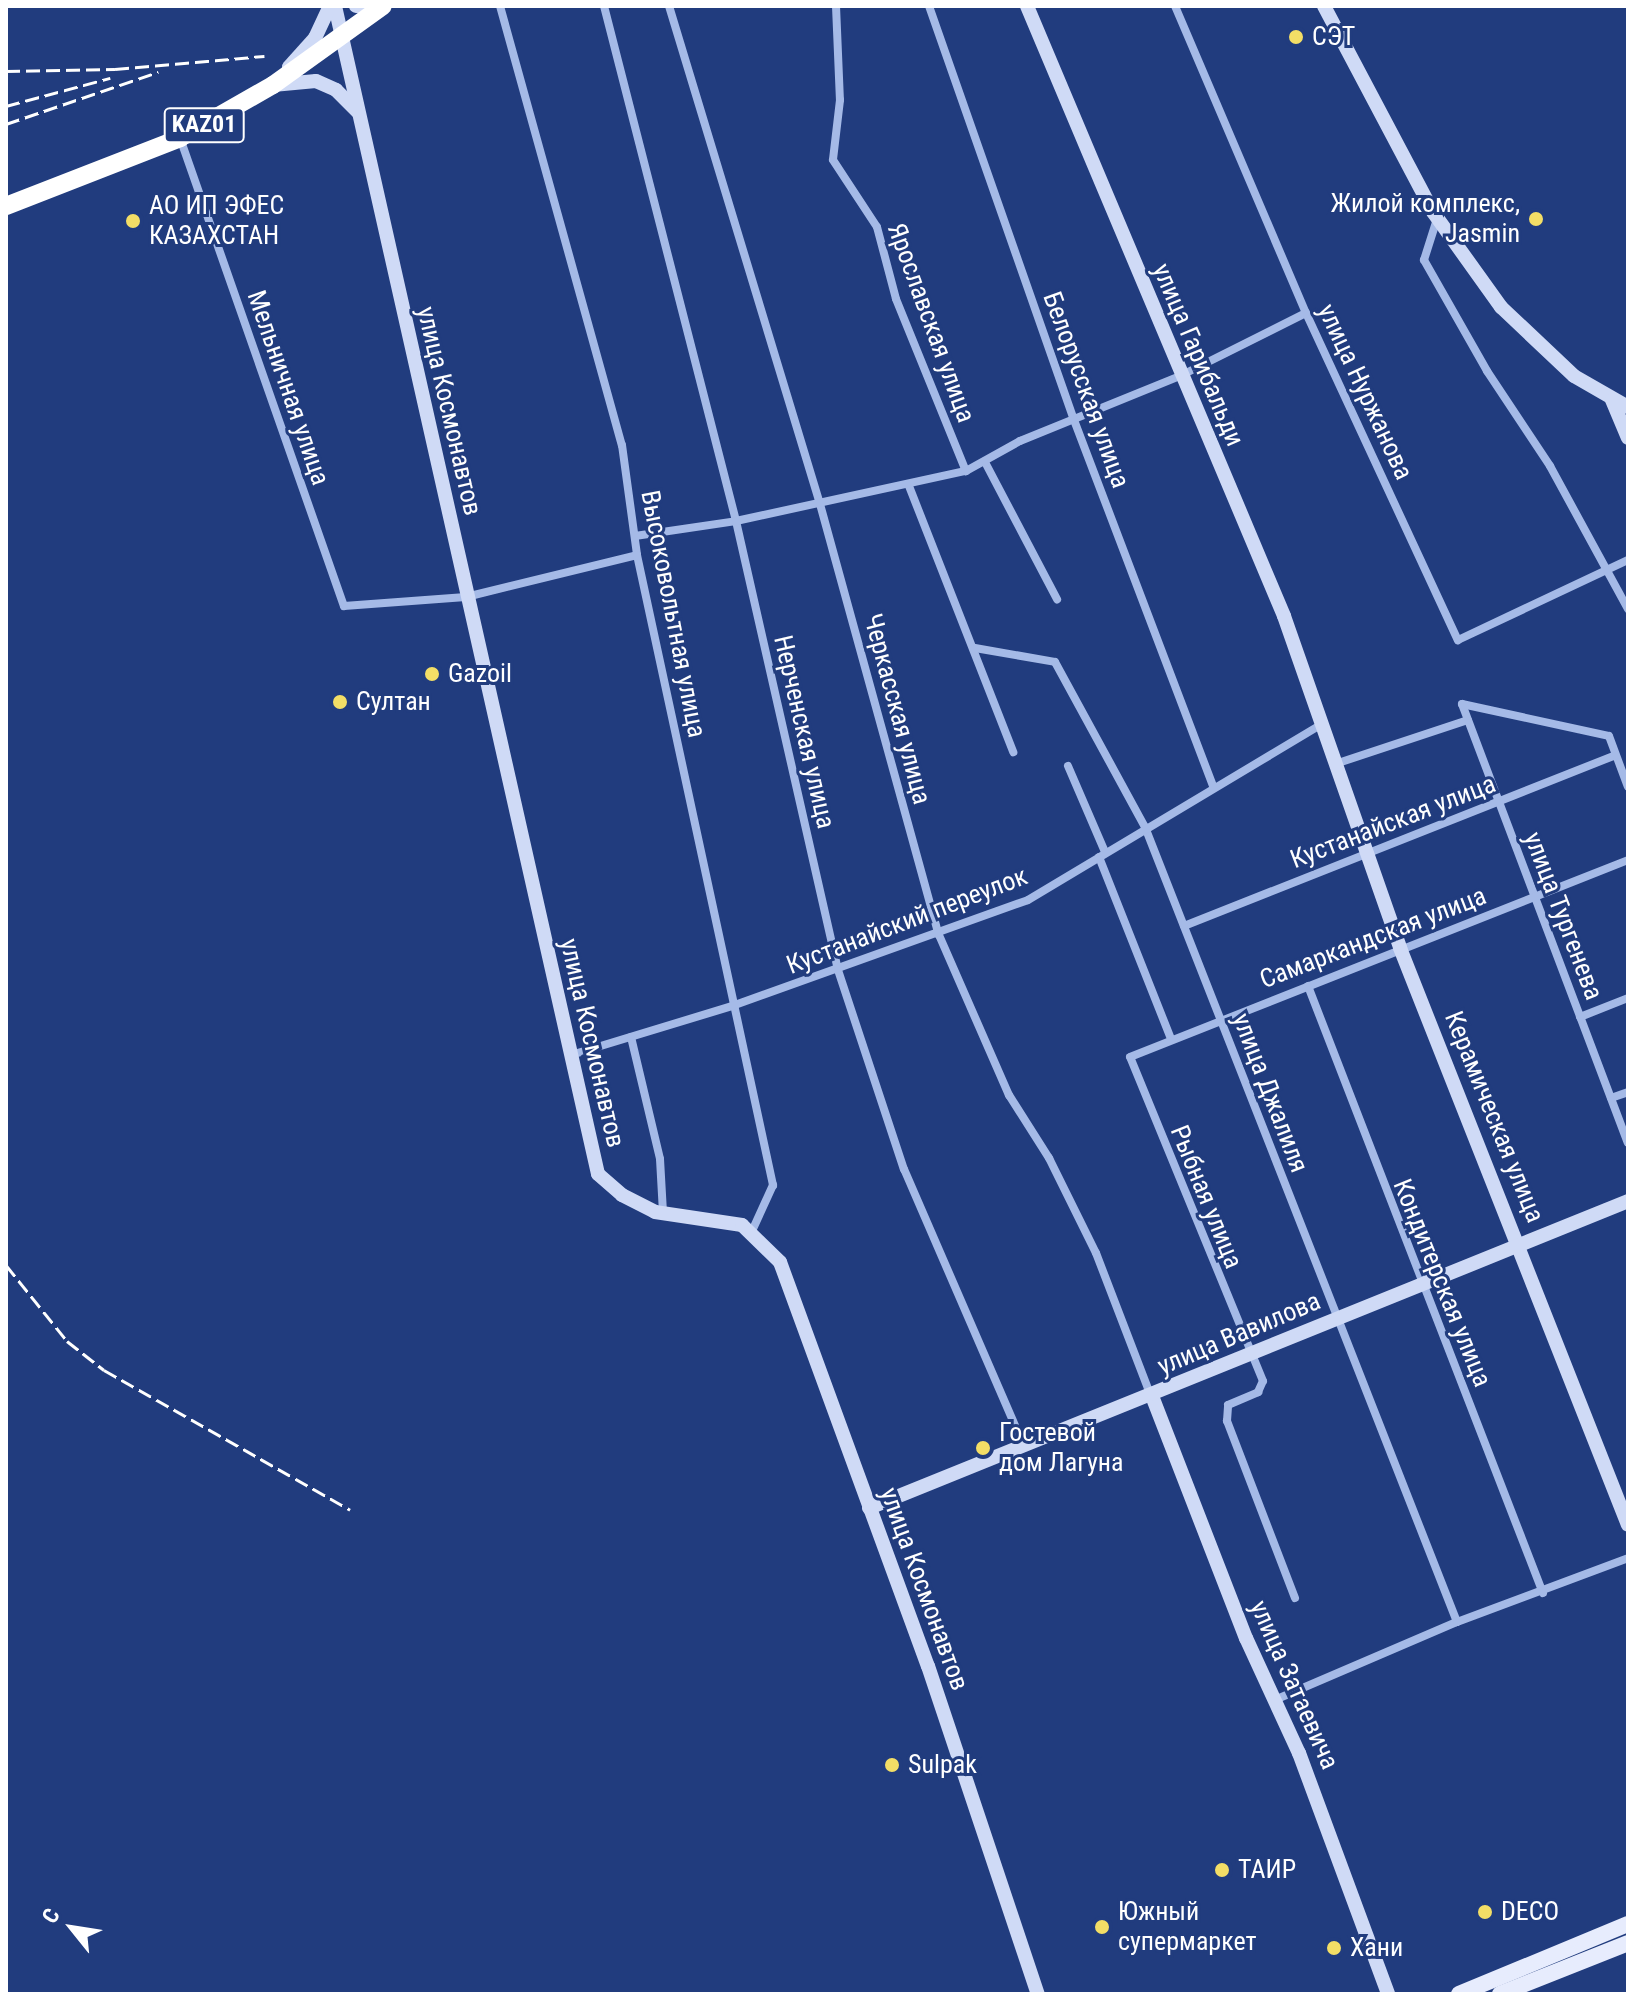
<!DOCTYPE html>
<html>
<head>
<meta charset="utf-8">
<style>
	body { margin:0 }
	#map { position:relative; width:1634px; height:2000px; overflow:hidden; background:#213c7e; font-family:"Roboto Condensed",sans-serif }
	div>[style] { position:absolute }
	.street>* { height:8px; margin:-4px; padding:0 4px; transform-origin:4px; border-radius:4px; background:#a5bae7 }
	.secondary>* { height:14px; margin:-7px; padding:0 7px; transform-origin:7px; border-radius:7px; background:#cfdaf6 }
	.primary>* { height:16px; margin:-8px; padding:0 8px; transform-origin:8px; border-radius:8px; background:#e7ecfd }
	.highway>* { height:18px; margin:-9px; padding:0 9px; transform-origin:9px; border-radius:9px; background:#fff }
	.rail>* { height:3px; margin-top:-1.5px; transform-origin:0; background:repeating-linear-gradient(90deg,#fff 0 14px,transparent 0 20px) }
	.dots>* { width:22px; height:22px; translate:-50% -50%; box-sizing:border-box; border:4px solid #213c7e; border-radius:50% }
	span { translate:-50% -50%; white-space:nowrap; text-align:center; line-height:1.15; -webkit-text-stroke:6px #213c7e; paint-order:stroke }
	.shield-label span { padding:2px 6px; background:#213c7e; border:2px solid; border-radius:6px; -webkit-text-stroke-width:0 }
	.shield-label { font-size:24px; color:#fff; font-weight:700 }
	.poi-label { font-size:26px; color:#fff }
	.left { translate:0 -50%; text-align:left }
	.right { translate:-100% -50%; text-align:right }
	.street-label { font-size:26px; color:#fff }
	.frame { position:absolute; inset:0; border:8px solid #fff; pointer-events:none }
	.north { position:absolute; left:32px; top:1888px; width:80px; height:80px; -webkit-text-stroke:6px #213c7e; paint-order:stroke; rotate:300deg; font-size:22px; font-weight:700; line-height:32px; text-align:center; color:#fff }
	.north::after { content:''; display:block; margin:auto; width:28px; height:36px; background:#fff; clip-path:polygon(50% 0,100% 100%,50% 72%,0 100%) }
</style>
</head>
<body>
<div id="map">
	<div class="street">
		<div style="left:500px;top:6px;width:456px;rotate:74.5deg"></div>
		<div style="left:622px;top:445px;width:111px;rotate:82.2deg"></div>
		<div style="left:637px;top:555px;width:645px;rotate:77.82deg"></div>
		<div style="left:773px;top:1185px;width:51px;rotate:114.5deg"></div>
		<div style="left:604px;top:6px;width:532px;rotate:75.62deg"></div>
		<div style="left:736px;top:521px;width:460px;rotate:77.2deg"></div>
		<div style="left:838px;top:970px;width:210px;rotate:71.7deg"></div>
		<div style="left:904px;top:1169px;width:302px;rotate:66.6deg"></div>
		<div style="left:669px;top:6px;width:520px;rotate:73.13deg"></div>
		<div style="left:820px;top:504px;width:447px;rotate:74.6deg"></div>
		<div style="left:939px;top:935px;width:175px;rotate:66.4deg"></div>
		<div style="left:1009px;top:1095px;width:75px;rotate:57.6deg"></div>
		<div style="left:1049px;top:1158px;width:106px;rotate:63.7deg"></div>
		<div style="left:1096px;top:1253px;width:153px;rotate:69deg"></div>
		<div style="left:836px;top:6px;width:94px;rotate:87.6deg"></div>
		<div style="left:840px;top:100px;width:60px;rotate:96.7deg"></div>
		<div style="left:833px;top:160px;width:80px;rotate:56.7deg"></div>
		<div style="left:877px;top:227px;width:74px;rotate:75.2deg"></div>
		<div style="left:896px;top:299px;width:186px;rotate:67.9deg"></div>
		<div style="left:929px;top:6px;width:439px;rotate:70.7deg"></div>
		<div style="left:1074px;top:420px;width:391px;rotate:69.2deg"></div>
		<div style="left:1175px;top:6px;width:334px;rotate:66.9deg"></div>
		<div style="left:1306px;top:313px;width:361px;rotate:65.1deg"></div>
		<div style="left:1458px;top:640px;width:188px;rotate:-25.2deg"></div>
		<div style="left:180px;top:138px;width:496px;rotate:70.7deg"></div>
		<div style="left:344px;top:606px;width:122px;rotate:-4.2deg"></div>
		<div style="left:466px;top:597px;width:176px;rotate:-13.8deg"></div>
		<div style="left:1437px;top:219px;width:43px;rotate:107.6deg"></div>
		<div style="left:1424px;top:260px;width:128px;rotate:60.4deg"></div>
		<div style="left:1487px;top:371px;width:114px;rotate:56.4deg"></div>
		<div style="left:1550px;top:466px;width:163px;rotate:61.4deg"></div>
		<div style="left:986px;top:464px;width:153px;rotate:62.3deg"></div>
		<div style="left:909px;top:486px;width:286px;rotate:68.6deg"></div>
		<div style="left:635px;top:536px;width:102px;rotate:-8.4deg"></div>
		<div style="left:736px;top:521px;width:235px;rotate:-12.3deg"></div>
		<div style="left:966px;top:471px;width:62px;rotate:-29.1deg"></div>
		<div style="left:1020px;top:441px;width:173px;rotate:-22.1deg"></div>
		<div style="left:1180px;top:376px;width:141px;rotate:-26.6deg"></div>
		<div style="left:975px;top:648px;width:81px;rotate:9.9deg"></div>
		<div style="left:1055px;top:662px;width:188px;rotate:61.4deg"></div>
		<div style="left:1145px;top:827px;width:854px;rotate:68.57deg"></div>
		<div style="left:1462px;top:704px;width:469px;rotate:69.3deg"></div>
		<div style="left:1462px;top:704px;width:150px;rotate:12.3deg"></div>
		<div style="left:1609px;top:736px;width:54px;rotate:69.6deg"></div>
		<div style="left:1335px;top:764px;width:140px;rotate:-18.3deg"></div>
		<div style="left:1068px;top:766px;width:94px;rotate:66.7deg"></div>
		<div style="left:1099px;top:857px;width:196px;rotate:68.4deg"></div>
		<div style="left:1184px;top:926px;width:464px;rotate:-21.6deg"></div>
		<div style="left:1308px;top:986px;width:651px;rotate:68.84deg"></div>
		<div style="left:1580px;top:1017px;width:52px;rotate:-21.6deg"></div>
		<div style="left:631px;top:1037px;width:125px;rotate:76.6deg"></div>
		<div style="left:660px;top:1159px;width:54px;rotate:86.8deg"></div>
		<div style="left:571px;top:1055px;width:168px;rotate:-16.9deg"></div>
		<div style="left:732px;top:1006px;width:314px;rotate:-19.7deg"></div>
		<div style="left:1028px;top:900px;width:340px;rotate:-30.9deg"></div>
		<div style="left:1611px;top:1098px;width:18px;rotate:-19deg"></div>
		<div style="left:1295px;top:1598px;width:190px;rotate:-111deg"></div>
		<div style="left:1227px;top:1421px;width:16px;rotate:-86deg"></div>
		<div style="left:1228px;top:1405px;width:33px;rotate:-23deg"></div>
		<div style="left:1258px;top:1392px;width:12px;rotate:-66deg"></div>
		<div style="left:1263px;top:1381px;width:350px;rotate:-112.3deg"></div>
		<div style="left:1130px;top:1057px;width:536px;rotate:-21.58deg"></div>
		<div style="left:1277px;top:1699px;width:196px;rotate:-23.2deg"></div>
		<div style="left:1457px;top:1622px;width:183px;rotate:-20.5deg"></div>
	</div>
	<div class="secondary">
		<div style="left:335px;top:6px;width:1197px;rotate:77.31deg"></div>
		<div style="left:598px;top:1174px;width:32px;rotate:41deg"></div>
		<div style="left:622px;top:1195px;width:37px;rotate:27deg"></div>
		<div style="left:655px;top:1212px;width:88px;rotate:8.5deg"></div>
		<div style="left:742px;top:1225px;width:53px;rotate:44.2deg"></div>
		<div style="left:780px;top:1262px;width:430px;rotate:69.9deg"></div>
		<div style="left:928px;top:1666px;width:346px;rotate:71.5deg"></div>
		<div style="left:356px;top:6px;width:25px;rotate:2deg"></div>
		<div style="left:1027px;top:6px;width:662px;rotate:67.15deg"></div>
		<div style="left:1284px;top:616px;width:352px;rotate:70.7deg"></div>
		<div style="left:1400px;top:948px;width:620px;rotate:68.44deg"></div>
		<div style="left:1324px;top:6px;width:233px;rotate:62.1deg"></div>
		<div style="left:1433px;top:212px;width:117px;rotate:54.4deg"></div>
		<div style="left:1501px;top:307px;width:100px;rotate:43.4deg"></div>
		<div style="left:1574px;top:376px;width:62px;rotate:29.9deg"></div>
		<div style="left:289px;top:67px;width:39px;rotate:-48deg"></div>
		<div style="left:315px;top:38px;width:35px;rotate:-65deg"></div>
		<div style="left:273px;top:85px;width:43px;rotate:-5.3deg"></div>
		<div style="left:316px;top:81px;width:22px;rotate:24deg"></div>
		<div style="left:336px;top:90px;width:30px;rotate:45deg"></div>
		<div style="left:1612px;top:400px;width:41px;rotate:67.2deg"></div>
		<div style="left:1152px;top:1396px;width:260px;rotate:68.8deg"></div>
		<div style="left:1246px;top:1638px;width:127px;rotate:65.3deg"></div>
		<div style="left:1299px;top:1753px;width:257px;rotate:69.7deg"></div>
		<div style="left:869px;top:1508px;width:819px;rotate:-22.02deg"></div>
	</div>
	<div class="primary">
		<div style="left:1459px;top:1994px;width:183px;rotate:-22.5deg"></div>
		<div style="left:1500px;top:1994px;width:138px;rotate:-21.7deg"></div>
	</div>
	<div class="highway">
		<div style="left:6px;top:206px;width:187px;rotate:-21.3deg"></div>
		<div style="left:180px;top:138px;width:107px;rotate:-29.7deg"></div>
		<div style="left:273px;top:85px;width:135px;rotate:-35.7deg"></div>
	</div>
	<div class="rail">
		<div style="left:6px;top:71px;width:109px;rotate:-1.1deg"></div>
		<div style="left:115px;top:69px;width:150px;rotate:-5deg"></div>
		<div style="left:6px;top:106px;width:108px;rotate:-15.1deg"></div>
		<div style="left:6px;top:124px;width:161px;rotate:-18.9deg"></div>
		<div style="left:6px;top:1265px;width:97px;rotate:51.2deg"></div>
		<div style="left:67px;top:1341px;width:47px;rotate:38.1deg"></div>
		<div style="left:104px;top:1370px;width:283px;rotate:29.6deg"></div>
	</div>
	<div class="dots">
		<div style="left:1296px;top:37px;background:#f3de66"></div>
		<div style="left:1536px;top:219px;background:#f3de66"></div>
		<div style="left:133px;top:221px;background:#f3de66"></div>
		<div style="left:432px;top:674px;background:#f3de66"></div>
		<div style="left:340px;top:702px;background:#f3de66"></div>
		<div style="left:983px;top:1448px;background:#f3de66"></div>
		<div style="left:892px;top:1765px;background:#f3de66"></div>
		<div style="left:1222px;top:1870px;background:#f3de66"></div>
		<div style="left:1485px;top:1912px;background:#f3de66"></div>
		<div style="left:1102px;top:1927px;background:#f3de66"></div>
		<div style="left:1334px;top:1948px;background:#f3de66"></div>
	</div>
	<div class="shield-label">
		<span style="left:204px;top:125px">KАZ01</span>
	</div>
	<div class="poi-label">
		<span class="left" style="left:1312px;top:37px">СЭТ</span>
		<span class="right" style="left:1520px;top:219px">Жилой комплекс,<br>Jasmin</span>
		<span class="left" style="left:149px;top:221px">АО ИП ЭФЕС<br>КАЗАХСТАН</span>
		<span class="left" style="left:448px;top:674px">Gazoil</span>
		<span class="left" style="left:356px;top:702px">Султан</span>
		<span class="left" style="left:999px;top:1448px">Гостевой<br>дом Лагуна</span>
		<span class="left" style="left:908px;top:1765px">Sulpak</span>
		<span class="left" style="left:1238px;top:1870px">ТАИР</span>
		<span class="left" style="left:1118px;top:1927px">Южный<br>супермаркет</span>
		<span class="left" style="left:1501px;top:1912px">DECO</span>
		<span class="left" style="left:1350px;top:1948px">Хани</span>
	</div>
	<div class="street-label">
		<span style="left:931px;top:323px;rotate:70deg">Ярославская улица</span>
		<span style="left:1198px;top:355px;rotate:67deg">улица Гарибальди</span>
		<span style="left:288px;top:388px;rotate:71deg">Мельничная улица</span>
		<span style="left:1086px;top:390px;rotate:70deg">Белорусская улица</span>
		<span style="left:1365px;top:392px;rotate:65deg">улица Нуржанова</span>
		<span style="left:449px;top:411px;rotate:77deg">улица Космонавтов</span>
		<span style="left:673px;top:614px;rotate:79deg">Высоковольтная улица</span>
		<span style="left:897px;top:709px;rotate:75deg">Черкасская улица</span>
		<span style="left:804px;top:732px;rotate:77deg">Нерченская улица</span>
		<span style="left:1393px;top:822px;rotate:-21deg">Кустанайская улица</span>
		<span style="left:1563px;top:916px;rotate:69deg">улица Тургенева</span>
		<span style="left:907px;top:921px;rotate:-21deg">Кустанайский переулок</span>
		<span style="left:1373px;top:938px;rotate:-21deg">Самаркандская улица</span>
		<span style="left:592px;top:1043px;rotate:77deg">улица Космонавтов</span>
		<span style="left:1270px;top:1093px;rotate:69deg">улица Джалиля</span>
		<span style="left:1494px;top:1117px;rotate:68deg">Керамическая улица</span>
		<span style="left:1206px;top:1197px;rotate:68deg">Рыбная улица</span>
		<span style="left:1442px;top:1283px;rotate:68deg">Кондитерская улица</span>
		<span style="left:1239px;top:1334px;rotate:-23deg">улица Вавилова</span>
		<span style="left:924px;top:1589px;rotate:70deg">улица Космонавтов</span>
		<span style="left:1294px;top:1685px;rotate:66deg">улица Затаевича</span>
	</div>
	<div class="frame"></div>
	<div class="north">С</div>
</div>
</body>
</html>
